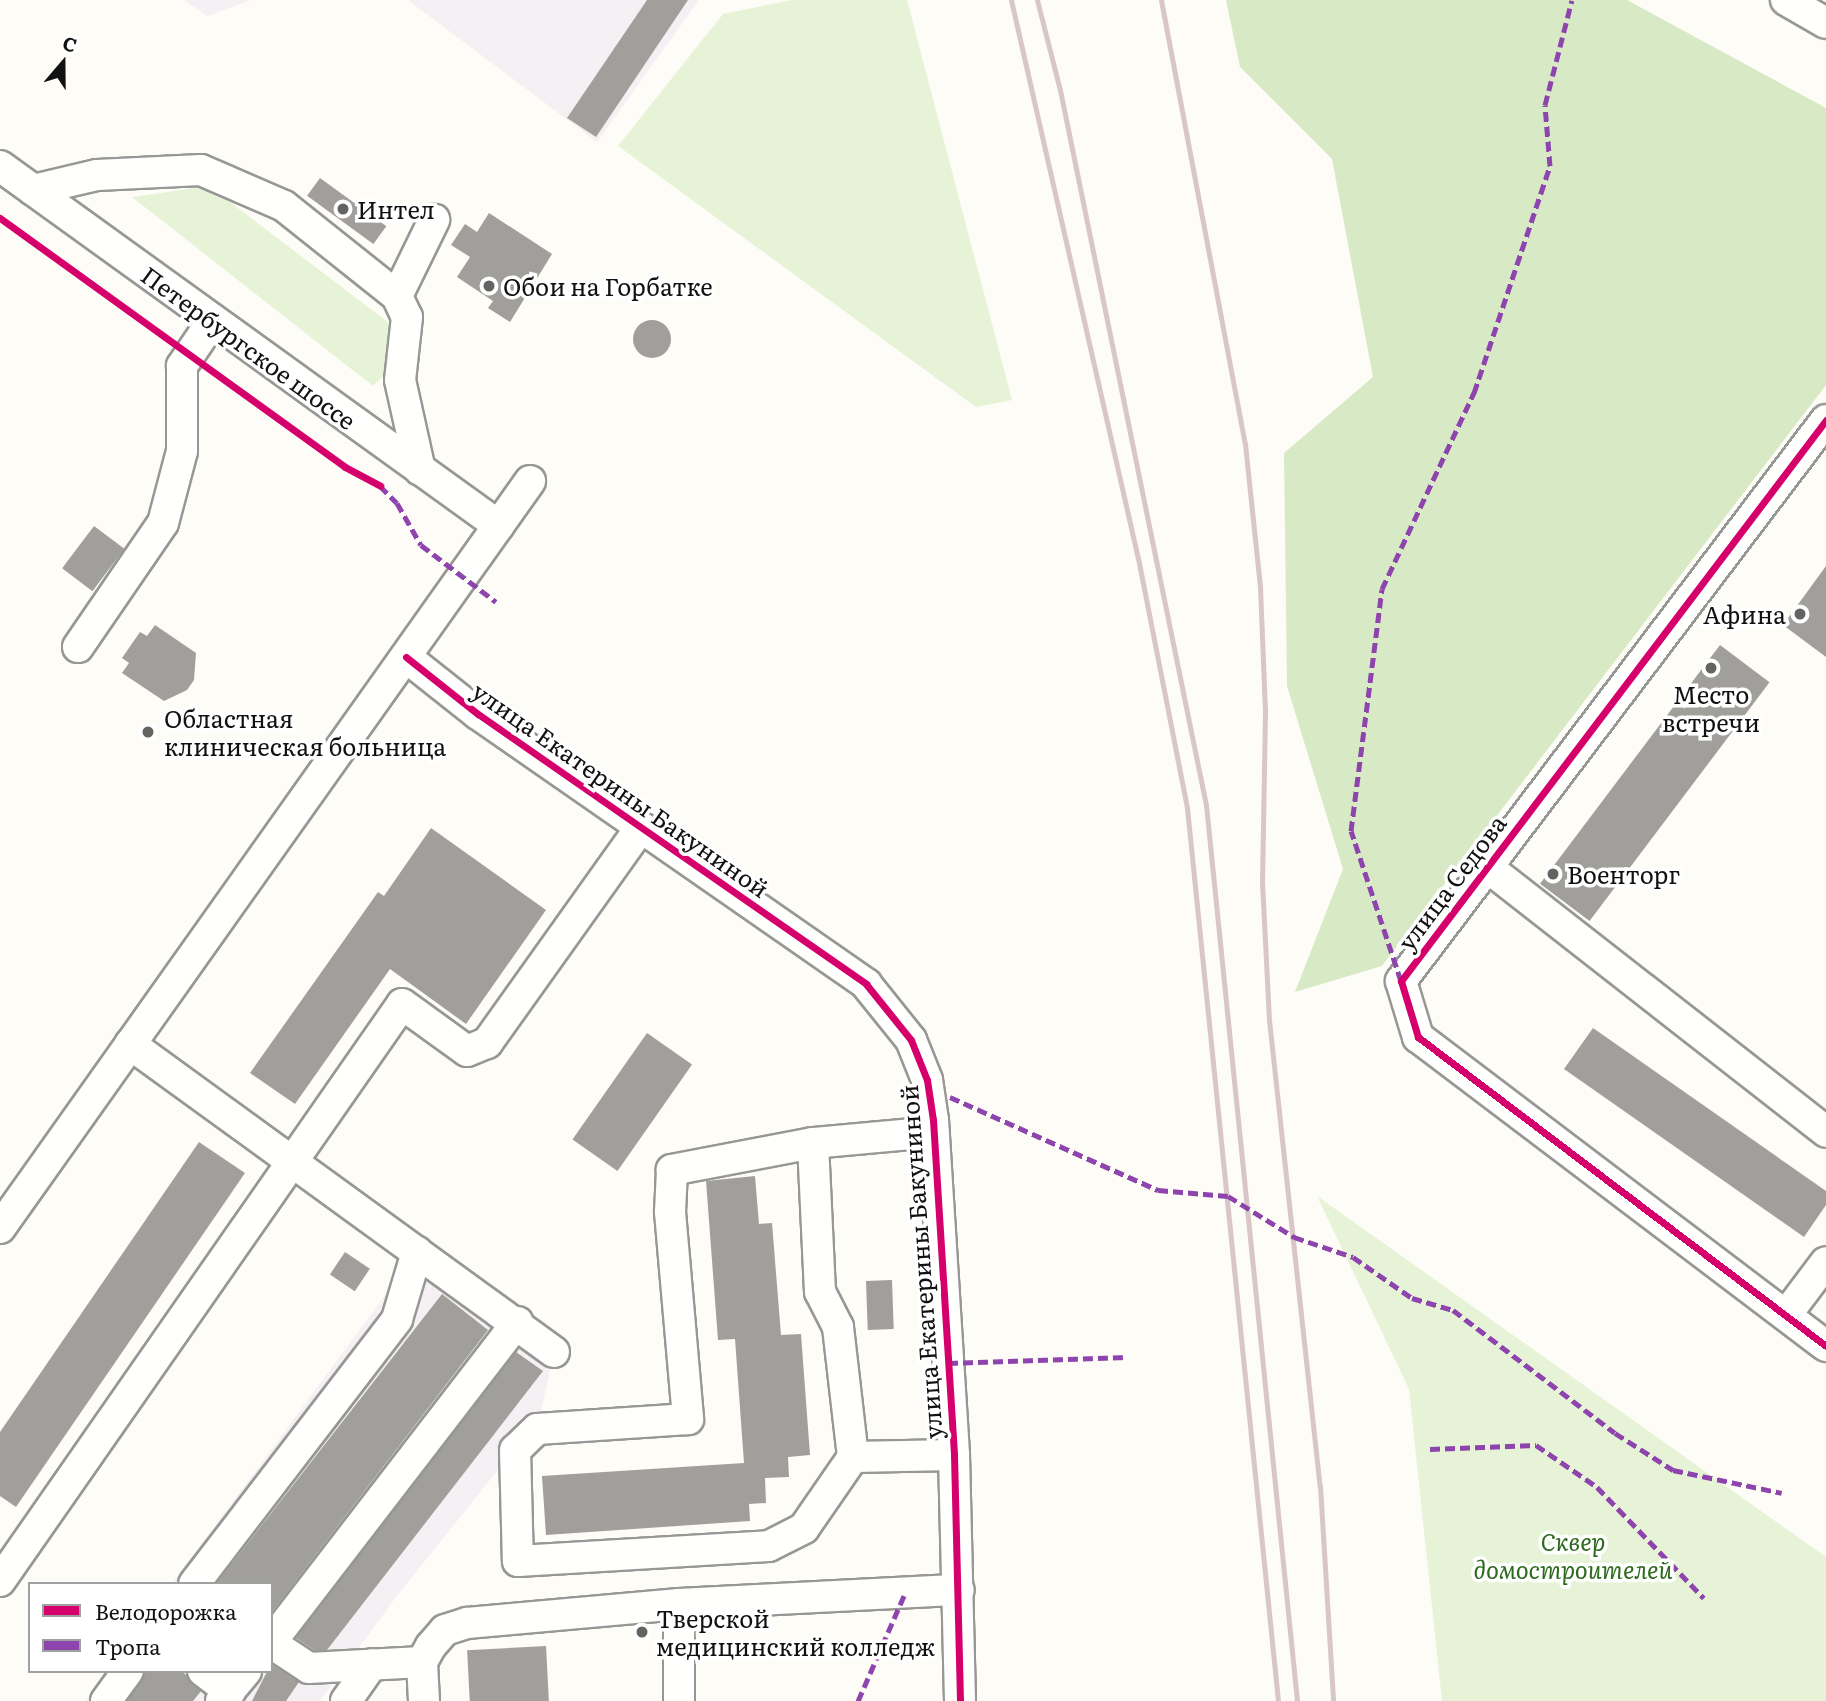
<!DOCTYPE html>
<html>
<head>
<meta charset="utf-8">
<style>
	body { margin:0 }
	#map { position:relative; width:1826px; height:1701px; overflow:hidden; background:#fdfcf7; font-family:Literata,serif }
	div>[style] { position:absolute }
	.industrial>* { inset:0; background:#f5f0f3 }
	.green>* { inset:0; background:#e7f3d7 }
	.forest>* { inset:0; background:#d8eac5 }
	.building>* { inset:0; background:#a19f9c; transform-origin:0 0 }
	.round { border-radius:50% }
	.roads { filter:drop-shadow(2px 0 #979795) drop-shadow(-2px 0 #979795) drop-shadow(0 2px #979795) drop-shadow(0 -2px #979795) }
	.minor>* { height:30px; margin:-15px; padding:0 15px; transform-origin:15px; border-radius:15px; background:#fffffe }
	.rail>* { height:5px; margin:-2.5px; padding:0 2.5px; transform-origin:2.5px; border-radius:2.5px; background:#d9c6c7 }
	.quiet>* { height:5px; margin-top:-2.5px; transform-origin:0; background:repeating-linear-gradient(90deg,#8e44ad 0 10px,transparent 0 15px) }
	.cycleway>* { height:7px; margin:-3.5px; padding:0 3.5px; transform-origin:3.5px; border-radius:3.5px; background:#d6006c }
	.dots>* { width:19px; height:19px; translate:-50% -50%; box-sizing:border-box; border:4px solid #fff; border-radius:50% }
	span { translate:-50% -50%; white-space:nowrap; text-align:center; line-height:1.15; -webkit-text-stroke:7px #fff; paint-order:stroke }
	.poi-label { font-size:24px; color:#111 }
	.left { translate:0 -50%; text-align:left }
	.right { translate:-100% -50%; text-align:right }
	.street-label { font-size:24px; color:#111 }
	.park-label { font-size:24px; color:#2f6b1f; font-style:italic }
	.legend { position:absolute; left:28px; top:1582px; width:245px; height:91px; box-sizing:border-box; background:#fff; border:2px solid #a0a0a0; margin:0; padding:9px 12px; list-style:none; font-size:21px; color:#111 }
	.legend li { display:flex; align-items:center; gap:14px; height:35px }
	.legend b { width:35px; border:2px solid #a0a0a0 }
	.north { position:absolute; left:28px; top:28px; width:70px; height:70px; -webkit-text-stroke:5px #fff; paint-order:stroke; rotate:20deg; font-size:19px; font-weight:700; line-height:28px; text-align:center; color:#111 }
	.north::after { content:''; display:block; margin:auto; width:24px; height:32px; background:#111; clip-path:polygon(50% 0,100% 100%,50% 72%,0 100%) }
</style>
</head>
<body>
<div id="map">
	<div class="industrial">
		<div style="clip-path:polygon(184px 0,251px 0,207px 16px)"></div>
		<div style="clip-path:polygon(408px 0,699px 0,597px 142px)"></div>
		<div style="clip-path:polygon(417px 1252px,554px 1352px,537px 1429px,514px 1450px,396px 1597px,320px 1701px,86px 1701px,107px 1671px,271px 1671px,271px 1584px,172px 1584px)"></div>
	</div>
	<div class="green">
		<div style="clip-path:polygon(792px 0,907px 0,1012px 400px,976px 407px,618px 146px,723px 14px)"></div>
		<div style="clip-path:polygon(209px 186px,389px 323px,394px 337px,387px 373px,373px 386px,132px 197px)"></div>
		<div style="clip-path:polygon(1317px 1196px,1826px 1557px,1826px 1701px,1442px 1701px,1409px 1389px)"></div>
	</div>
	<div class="forest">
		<div style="clip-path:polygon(1226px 0,1627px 0,1826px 108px,1826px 385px,1382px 966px,1295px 992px,1343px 869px,1287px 686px,1284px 453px,1373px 377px,1332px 159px,1240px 67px)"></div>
	</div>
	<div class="building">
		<div style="clip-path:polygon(647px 0,688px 0,596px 137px,567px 118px)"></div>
		<div style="left:320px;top:178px;width:82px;height:22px;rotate:36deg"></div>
		<div style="clip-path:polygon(489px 213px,552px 254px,510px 322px,488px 308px,493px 301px,457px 277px,470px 257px,451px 245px,465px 224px,477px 232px)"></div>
		<div class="round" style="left:633px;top:320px;width:38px;height:38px"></div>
		<div style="left:94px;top:526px;width:38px;height:53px;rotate:37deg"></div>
		<div style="clip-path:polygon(1826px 566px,1826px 657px,1783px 625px)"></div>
		<div style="clip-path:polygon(155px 625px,196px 653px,194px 680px,187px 690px,164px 701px,122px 673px,129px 663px,122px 658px,140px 632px,147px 636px)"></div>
		<div style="left:1720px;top:645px;width:62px;height:299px;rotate:37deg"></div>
		<div style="clip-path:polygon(431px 828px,546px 910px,466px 1024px,390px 969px,295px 1104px,250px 1073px,378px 892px,384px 896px)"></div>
		<div style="clip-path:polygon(1593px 1028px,1826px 1191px,1826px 1205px,1804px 1237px,1564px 1069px)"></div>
		<div style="left:647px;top:1033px;width:55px;height:130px;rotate:35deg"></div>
		<div style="clip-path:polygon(199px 1142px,245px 1173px,16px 1507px,0 1496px,0 1432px)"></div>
		<div style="clip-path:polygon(755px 1176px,759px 1224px,772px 1223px,781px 1335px,801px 1334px,810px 1455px,788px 1457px,789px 1477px,765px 1478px,766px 1503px,749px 1504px,750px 1521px,546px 1535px,542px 1476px,744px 1463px,735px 1339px,718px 1340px,706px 1181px)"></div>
		<div style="left:345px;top:1252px;width:30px;height:27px;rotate:34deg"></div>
		<div style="left:892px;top:1280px;width:49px;height:26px;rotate:88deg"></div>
		<div style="clip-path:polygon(442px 1294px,488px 1330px,271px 1613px,271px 1584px,216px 1584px)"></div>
		<div style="clip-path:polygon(516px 1352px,543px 1371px,327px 1650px,314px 1650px,296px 1638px)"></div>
		<div style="left:546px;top:1646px;width:55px;height:79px;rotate:87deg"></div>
		<div style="clip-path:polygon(271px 1664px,299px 1682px,286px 1701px,252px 1701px)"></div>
		<div style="clip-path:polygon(145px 1671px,182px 1671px,201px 1691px,193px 1701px,128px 1701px)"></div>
	</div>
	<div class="roads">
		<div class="minor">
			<div style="left:1786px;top:0;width:46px;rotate:29.9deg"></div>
			<div style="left:0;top:166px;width:615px;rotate:35.81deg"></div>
			<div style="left:33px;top:190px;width:66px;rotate:-13.2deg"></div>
			<div style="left:97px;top:175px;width:104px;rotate:-2.8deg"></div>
			<div style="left:201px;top:170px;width:90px;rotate:23.4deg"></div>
			<div style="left:284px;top:206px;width:144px;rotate:38.5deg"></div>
			<div style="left:397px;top:296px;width:23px;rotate:65deg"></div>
			<div style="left:407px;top:317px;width:63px;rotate:96.3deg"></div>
			<div style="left:400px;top:380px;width:92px;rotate:77.5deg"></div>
			<div style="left:397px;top:296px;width:85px;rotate:-64deg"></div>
			<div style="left:1826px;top:420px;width:704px;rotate:127.15deg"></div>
			<div style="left:1401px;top:981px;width:59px;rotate:73.1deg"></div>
			<div style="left:1418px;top:1037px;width:512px;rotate:37.14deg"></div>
			<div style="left:78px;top:647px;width:150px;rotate:-55.6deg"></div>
			<div style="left:163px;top:523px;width:74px;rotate:-75.2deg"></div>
			<div style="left:182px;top:451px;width:85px;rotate:-90deg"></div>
			<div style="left:182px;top:366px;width:55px;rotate:-56deg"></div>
			<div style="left:406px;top:657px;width:92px;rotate:38.4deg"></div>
			<div style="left:478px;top:714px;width:473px;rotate:34.8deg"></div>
			<div style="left:866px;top:984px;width:72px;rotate:51.2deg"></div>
			<div style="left:911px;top:1040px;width:43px;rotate:68.2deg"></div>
			<div style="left:927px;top:1080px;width:40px;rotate:81.5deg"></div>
			<div style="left:933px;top:1120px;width:336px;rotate:86.4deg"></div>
			<div style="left:954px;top:1455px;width:246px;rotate:88.6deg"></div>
			<div style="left:1486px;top:866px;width:432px;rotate:38deg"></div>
			<div style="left:130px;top:1044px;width:524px;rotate:36deg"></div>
			<div style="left:813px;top:1143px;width:144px;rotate:169.2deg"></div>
			<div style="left:672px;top:1170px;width:42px;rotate:92.7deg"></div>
			<div style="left:670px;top:1212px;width:208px;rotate:85deg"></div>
			<div style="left:688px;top:1419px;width:151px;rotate:176.2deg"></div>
			<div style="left:537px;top:1429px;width:30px;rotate:136deg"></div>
			<div style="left:515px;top:1450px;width:111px;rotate:88.5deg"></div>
			<div style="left:518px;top:1561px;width:251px;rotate:-3.4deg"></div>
			<div style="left:769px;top:1546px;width:39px;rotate:-27deg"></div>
			<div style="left:804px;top:1528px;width:86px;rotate:-55.4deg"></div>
			<div style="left:853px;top:1457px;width:101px;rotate:-1.1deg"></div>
			<div style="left:0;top:1228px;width:916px;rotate:-54.64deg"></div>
			<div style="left:1786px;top:1315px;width:66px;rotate:-53deg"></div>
			<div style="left:853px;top:1457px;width:131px;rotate:-96.6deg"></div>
			<div style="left:838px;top:1327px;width:39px;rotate:-117deg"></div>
			<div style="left:820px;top:1292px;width:149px;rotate:-92.7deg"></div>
			<div style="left:813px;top:1143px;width:121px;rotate:-5.2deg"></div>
			<div style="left:0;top:1581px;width:703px;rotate:-55.13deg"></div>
			<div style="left:402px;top:1004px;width:80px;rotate:35.9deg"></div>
			<div style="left:467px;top:1051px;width:22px;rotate:-22deg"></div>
			<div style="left:487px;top:1043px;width:265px;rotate:-54.5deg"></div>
			<div style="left:194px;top:1584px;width:334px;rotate:-52.5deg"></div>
			<div style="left:397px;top:1319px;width:70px;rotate:-73.4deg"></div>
			<div style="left:679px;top:1604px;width:97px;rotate:90deg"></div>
			<div style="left:271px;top:1642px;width:404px;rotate:-52.4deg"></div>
			<div style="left:271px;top:1643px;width:45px;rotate:33.3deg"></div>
			<div style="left:309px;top:1668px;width:113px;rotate:-3deg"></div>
			<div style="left:203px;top:1671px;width:34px;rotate:37deg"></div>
			<div style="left:106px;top:1701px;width:37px;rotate:-54deg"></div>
			<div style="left:221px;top:1701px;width:39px;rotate:-50deg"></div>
			<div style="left:346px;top:1701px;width:45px;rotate:-54.9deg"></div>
			<div style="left:424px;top:1701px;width:39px;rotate:-93deg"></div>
			<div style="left:422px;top:1662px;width:18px;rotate:-61deg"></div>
			<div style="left:431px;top:1646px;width:21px;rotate:-49deg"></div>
			<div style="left:445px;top:1630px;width:23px;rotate:-18deg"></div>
			<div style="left:467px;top:1623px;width:213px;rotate:-5.1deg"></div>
			<div style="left:679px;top:1604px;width:280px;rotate:-2.9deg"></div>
		</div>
	</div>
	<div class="rail">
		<div style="left:1011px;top:0;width:577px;rotate:77.19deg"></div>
		<div style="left:1139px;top:563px;width:250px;rotate:78.9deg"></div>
		<div style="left:1187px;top:808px;width:898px;rotate:84.18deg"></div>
		<div style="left:1037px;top:0;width:93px;rotate:75.7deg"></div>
		<div style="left:1060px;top:90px;width:730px;rotate:78.46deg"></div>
		<div style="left:1206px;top:805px;width:901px;rotate:84.2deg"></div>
		<div style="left:1161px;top:0;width:452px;rotate:79.3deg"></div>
		<div style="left:1245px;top:444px;width:144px;rotate:84deg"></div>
		<div style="left:1260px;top:587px;width:125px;rotate:87.7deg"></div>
		<div style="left:1265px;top:712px;width:170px;rotate:91deg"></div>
		<div style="left:1262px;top:882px;width:138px;rotate:87.1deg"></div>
		<div style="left:1269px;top:1020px;width:469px;rotate:83.8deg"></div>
		<div style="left:1320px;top:1486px;width:215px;rotate:86.5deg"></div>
	</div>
	<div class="quiet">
		<div style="left:380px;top:486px;width:24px;rotate:45deg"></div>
		<div style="left:397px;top:503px;width:48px;rotate:60.3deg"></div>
		<div style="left:421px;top:545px;width:94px;rotate:37.2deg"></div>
		<div style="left:1401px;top:981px;width:158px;rotate:-108.4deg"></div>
		<div style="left:1351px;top:831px;width:244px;rotate:-82.7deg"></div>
		<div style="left:1382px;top:589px;width:217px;rotate:-64.9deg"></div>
		<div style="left:1474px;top:393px;width:239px;rotate:-71.5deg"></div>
		<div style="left:1550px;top:166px;width:61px;rotate:-94.7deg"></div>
		<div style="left:1545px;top:105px;width:108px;rotate:-75.6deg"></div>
		<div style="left:950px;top:1097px;width:228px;rotate:24.1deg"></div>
		<div style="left:1158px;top:1190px;width:70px;rotate:4.9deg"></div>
		<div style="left:1228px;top:1196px;width:78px;rotate:31.8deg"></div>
		<div style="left:1294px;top:1237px;width:62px;rotate:18.7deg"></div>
		<div style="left:1353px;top:1257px;width:72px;rotate:34.8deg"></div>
		<div style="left:1412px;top:1298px;width:43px;rotate:16.3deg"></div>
		<div style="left:1453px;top:1310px;width:203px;rotate:37.2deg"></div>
		<div style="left:1615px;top:1433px;width:69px;rotate:32.5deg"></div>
		<div style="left:1673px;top:1470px;width:111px;rotate:11.9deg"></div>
		<div style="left:948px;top:1363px;width:179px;rotate:-1.9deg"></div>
		<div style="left:1430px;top:1449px;width:106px;rotate:-2.2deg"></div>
		<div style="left:1536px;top:1445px;width:74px;rotate:34.5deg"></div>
		<div style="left:1597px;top:1487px;width:154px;rotate:46.1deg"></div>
		<div style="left:858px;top:1701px;width:120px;rotate:-66.4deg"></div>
	</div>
	<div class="cycleway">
		<div style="left:0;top:218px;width:425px;rotate:35.8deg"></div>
		<div style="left:345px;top:467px;width:40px;rotate:28deg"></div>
		<div style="left:1826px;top:420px;width:704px;rotate:127.15deg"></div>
		<div style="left:1401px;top:981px;width:59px;rotate:73.1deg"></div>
		<div style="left:1418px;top:1037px;width:512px;rotate:37.14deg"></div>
		<div style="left:406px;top:657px;width:92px;rotate:38.4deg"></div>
		<div style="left:478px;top:714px;width:473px;rotate:34.8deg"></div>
		<div style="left:866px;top:984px;width:72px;rotate:51.2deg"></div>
		<div style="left:911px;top:1040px;width:43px;rotate:68.2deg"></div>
		<div style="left:927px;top:1080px;width:40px;rotate:81.5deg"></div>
		<div style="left:933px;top:1120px;width:336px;rotate:86.4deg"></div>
		<div style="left:954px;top:1455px;width:246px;rotate:88.6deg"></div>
	</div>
	<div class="dots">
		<div style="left:343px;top:209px;background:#646362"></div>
		<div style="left:489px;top:286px;background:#646362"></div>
		<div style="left:1800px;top:614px;background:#646362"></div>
		<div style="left:1711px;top:668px;background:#646362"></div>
		<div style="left:148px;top:732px;background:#646362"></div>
		<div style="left:1553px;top:874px;background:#646362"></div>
		<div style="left:642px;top:1632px;background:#646362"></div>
	</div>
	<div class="poi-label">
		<span class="left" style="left:357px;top:209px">Интел</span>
		<span class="left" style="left:503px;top:286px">Обои на Горбатке</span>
		<span class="right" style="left:1786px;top:614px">Афина</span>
		<span style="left:1711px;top:708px">Место<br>встречи</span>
		<span class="left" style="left:164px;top:732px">Областная<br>клиническая больница</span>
		<span class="left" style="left:1567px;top:874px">Военторг</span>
		<span class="left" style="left:656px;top:1632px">Тверской<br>медицинский колледж</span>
	</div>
	<div class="street-label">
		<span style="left:249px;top:347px;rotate:36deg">Петербургское шоссе</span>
		<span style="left:621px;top:789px;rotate:35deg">улица Екатерины Бакуниной</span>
		<span style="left:1451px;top:882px;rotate:-53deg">улица Седова</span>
		<span style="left:920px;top:1262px;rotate:-94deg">улица Екатерины Бакуниной</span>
	</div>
	<div class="park-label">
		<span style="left:1573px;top:1555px">Сквер<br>домостроителей</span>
	</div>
	<ul class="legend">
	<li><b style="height:9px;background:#d6006c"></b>Велодорожка</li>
	<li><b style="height:9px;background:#8e44ad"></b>Тропа</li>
	</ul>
	<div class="north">С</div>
</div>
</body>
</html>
